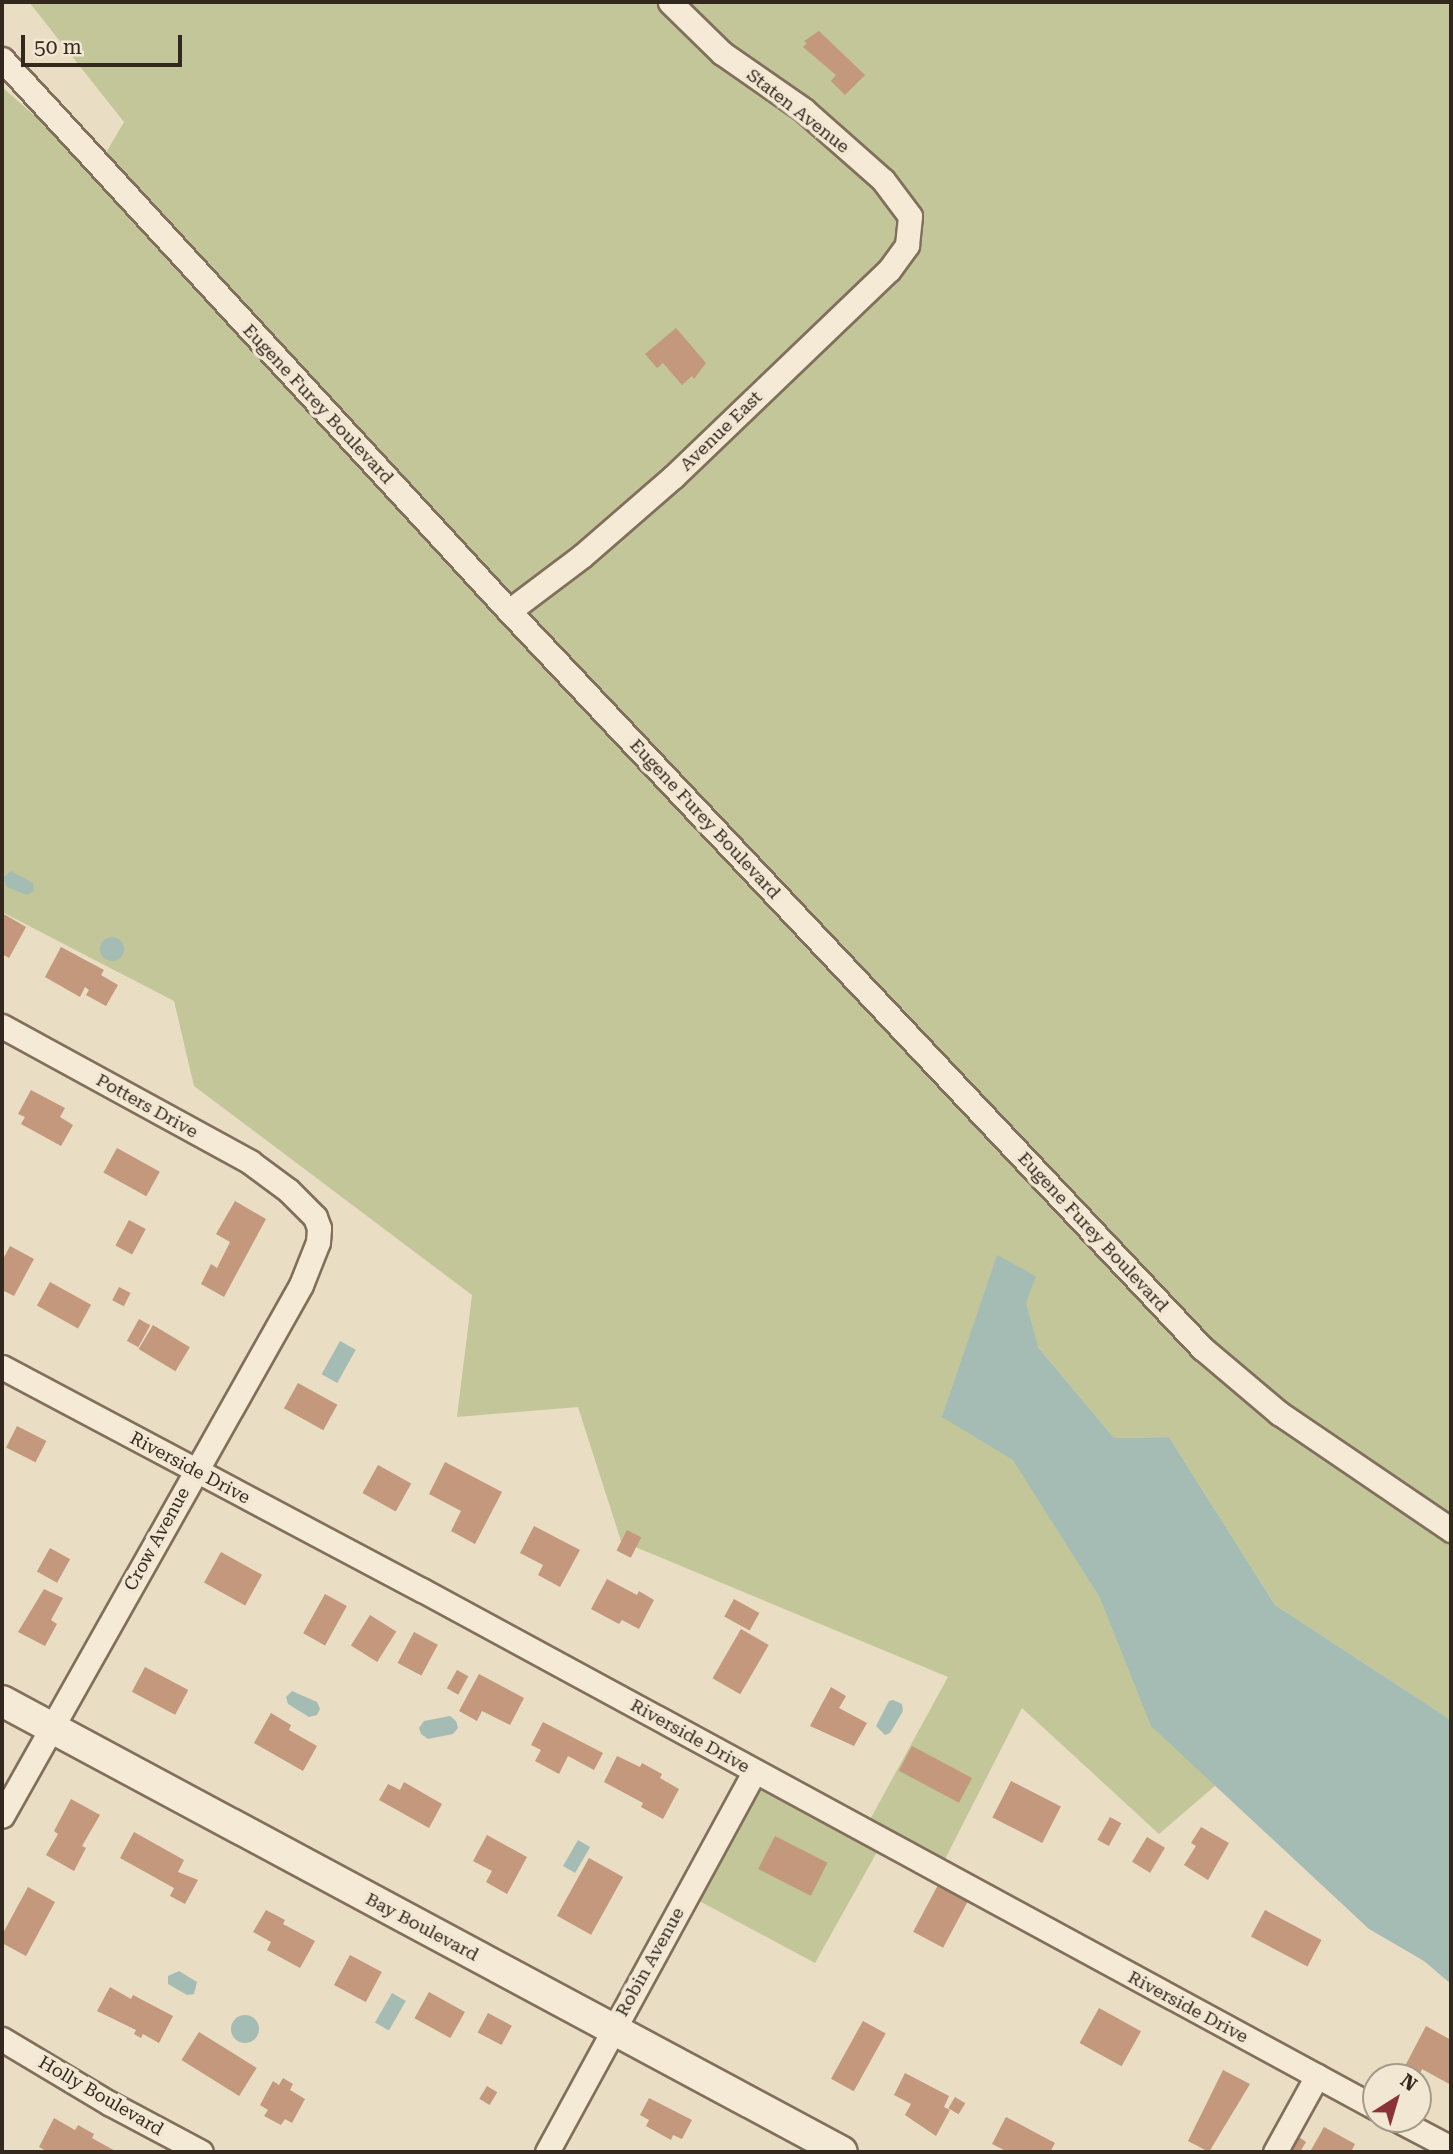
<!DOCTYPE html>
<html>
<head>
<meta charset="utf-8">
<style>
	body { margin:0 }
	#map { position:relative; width:1453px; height:2154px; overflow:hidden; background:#e9ddc3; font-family:"Roboto Serif",serif }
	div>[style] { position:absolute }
	.green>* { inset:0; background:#c2c698 }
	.water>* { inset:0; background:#a5bcb5; transform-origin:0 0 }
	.round { border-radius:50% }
	.building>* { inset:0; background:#c3987d; transform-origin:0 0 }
	.roads { filter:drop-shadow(2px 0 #816f5c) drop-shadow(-2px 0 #816f5c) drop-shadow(0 2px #816f5c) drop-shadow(0 -2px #816f5c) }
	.minor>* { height:23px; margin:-11.5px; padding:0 11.5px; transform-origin:11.5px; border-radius:11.5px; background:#f5ead5 }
	.tertiary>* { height:30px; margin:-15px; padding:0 15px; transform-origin:15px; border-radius:15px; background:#f5ead5 }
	span { translate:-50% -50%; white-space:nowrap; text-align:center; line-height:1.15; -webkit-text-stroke:7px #f1e7d2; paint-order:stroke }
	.street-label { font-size:18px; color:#33281e }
	.frame { position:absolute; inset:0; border:4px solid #33281e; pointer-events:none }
	.north { position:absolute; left:1362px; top:2063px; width:70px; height:70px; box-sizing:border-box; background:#f1e7d2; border:2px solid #a59b8a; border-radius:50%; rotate:37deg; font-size:19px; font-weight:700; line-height:28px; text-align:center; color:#33281e }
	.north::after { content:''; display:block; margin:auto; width:24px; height:32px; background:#8a3235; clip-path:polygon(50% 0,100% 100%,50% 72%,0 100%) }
	.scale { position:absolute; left:21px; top:35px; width:161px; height:32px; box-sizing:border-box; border:4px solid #33281e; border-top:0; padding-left:9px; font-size:21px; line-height:24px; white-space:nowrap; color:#33281e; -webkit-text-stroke:5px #f1e7d2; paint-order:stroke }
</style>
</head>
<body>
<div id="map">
	<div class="green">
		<div style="clip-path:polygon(29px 2px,1451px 2px,1451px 1720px,1275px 1605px,1169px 1437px,1114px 1438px,1019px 1324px,998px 1255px,1015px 1461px,1216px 1785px,1159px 1834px,1022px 1708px,941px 1867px,887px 1834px,815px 1963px,679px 1890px,756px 1765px,867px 1825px,948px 1677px,621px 1541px,578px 1407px,457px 1417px,472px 1295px,194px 1086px,174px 1001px,4px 913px,2px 908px,2px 87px,102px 175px,107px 151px,124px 122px)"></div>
	</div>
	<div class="water">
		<div style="clip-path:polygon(11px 871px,33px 883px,34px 891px,27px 895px,7px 887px,3px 878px)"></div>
		<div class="round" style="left:100px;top:937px;width:24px;height:24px"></div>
		<div style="clip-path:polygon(997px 1255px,1036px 1276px,1026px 1303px,1038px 1347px,1114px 1438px,1169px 1437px,1275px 1605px,1451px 1720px,1451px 1984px,1424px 1961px,1369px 1929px,1151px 1726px,1100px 1598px,1013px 1460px,942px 1417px)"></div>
		<div style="left:340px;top:1341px;width:18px;height:38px;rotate:29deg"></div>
		<div style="clip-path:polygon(292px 1691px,317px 1702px,320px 1709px,317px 1715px,309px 1717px,288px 1704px,286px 1697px)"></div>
		<div style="clip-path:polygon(893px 1700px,902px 1704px,903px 1711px,890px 1733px,885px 1735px,876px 1726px,889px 1701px)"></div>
		<div style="clip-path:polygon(450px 1716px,456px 1721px,458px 1728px,453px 1734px,428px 1739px,421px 1734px,419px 1728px,424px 1721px)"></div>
		<div style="left:578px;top:1840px;width:14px;height:30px;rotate:30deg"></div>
		<div style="clip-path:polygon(179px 1971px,197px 1982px,194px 1994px,187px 1995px,168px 1984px,168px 1976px)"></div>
		<div style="left:392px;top:1993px;width:16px;height:34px;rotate:30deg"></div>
		<div class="round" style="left:231px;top:2015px;width:28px;height:28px"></div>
	</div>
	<div class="building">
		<div style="clip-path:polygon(819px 31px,865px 75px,845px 95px,831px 81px,836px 75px,803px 47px,807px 43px,804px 41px)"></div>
		<div style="clip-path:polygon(676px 328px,706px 363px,694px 379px,692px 376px,682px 385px,663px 363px,657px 368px,645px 354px)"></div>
		<div style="clip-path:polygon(2px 913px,26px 927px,9px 958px,2px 954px)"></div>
		<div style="clip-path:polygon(61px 947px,104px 970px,101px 975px,118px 985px,106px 1006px,86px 995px,89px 990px,85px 987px,80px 997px,45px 977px)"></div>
		<div style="clip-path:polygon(31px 1090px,65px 1108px,60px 1117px,73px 1125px,61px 1146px,21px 1124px,25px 1117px,18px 1114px)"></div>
		<div style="left:117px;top:1148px;width:49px;height:28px;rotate:29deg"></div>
		<div style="clip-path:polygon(235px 1201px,266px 1219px,224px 1297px,201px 1284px,211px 1264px,217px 1268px,230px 1242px,216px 1234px)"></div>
		<div style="left:129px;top:1220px;width:19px;height:29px;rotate:28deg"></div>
		<div style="clip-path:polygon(10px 1246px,34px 1259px,14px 1296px,2px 1290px,2px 1261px)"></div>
		<div style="left:50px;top:1282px;width:47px;height:27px;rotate:29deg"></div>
		<div style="left:119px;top:1287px;width:13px;height:15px;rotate:27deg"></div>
		<div style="left:139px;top:1319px;width:13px;height:25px;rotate:29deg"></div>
		<div style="left:153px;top:1325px;width:43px;height:28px;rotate:31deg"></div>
		<div style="left:298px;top:1383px;width:45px;height:29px;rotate:29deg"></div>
		<div style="left:17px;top:1426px;width:33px;height:24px;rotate:27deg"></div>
		<div style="clip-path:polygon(445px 1462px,502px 1492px,475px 1544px,451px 1531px,461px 1511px,429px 1494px)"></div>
		<div style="left:378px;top:1465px;width:38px;height:32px;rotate:29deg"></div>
		<div style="clip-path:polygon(534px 1526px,580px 1550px,560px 1587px,538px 1575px,543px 1565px,520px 1553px)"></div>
		<div style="left:627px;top:1530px;width:16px;height:23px;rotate:27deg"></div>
		<div style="left:50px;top:1548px;width:23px;height:27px;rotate:29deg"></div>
		<div style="left:221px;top:1552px;width:47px;height:35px;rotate:29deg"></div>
		<div style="clip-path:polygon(607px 1579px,637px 1595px,639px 1591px,654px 1600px,639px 1629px,622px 1620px,619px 1624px,591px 1609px)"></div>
		<div style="clip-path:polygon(44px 1589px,63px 1598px,51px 1620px,57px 1624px,45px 1646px,18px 1632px)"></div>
		<div style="left:325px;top:1594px;width:25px;height:45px;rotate:29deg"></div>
		<div style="left:734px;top:1599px;width:29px;height:20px;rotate:29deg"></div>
		<div style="left:370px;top:1615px;width:31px;height:36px;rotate:32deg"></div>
		<div style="left:741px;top:1629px;width:32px;height:57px;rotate:30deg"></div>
		<div style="left:414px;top:1632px;width:27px;height:35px;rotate:28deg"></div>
		<div style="left:145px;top:1667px;width:49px;height:28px;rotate:28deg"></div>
		<div style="left:457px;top:1670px;width:13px;height:21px;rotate:29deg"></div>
		<div style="clip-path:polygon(479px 1674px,524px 1698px,510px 1725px,482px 1711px,477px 1721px,459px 1711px)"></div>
		<div style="clip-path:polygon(831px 1687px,846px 1696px,839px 1708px,867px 1723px,854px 1746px,810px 1726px)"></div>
		<div style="clip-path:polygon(271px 1713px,291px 1725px,289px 1730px,317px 1746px,303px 1771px,254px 1743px)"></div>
		<div style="clip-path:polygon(543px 1722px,603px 1753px,594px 1770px,568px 1756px,559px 1774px,535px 1761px,541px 1750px,531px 1745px)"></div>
		<div style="left:912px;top:1746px;width:68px;height:28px;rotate:28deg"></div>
		<div style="clip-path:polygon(617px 1756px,640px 1767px,642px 1763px,662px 1774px,660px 1778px,679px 1789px,663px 1819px,641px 1807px,643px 1803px,604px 1782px)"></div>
		<div style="left:1011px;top:1781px;width:56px;height:41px;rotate:27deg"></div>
		<div style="clip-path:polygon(404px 1782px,442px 1804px,429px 1828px,379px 1800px,388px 1784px,400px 1790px)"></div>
		<div style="clip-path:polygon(71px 1799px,100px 1815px,82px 1846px,86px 1848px,74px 1871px,46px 1855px,58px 1834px,54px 1831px)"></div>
		<div style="left:1110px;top:1817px;width:13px;height:26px;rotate:29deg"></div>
		<div style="clip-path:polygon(1201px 1827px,1229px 1843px,1208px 1880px,1184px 1865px,1196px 1846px,1191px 1843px)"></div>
		<div style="clip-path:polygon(134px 1832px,184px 1860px,178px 1872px,198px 1880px,185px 1904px,170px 1896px,174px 1888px,120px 1858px)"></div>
		<div style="clip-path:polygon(487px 1835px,527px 1857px,507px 1894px,486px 1882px,492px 1871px,473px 1861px)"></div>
		<div style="left:775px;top:1836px;width:59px;height:37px;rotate:27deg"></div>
		<div style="left:1147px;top:1837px;width:21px;height:29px;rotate:31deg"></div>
		<div style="left:589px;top:1858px;width:39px;height:66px;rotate:29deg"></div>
		<div style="left:938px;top:1885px;width:34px;height:53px;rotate:28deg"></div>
		<div style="clip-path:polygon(28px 1887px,55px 1902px,26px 1956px,2px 1943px,2px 1935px)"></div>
		<div style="clip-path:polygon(266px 1910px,285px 1920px,283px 1924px,315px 1941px,300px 1968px,267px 1950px,271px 1942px,253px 1932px)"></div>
		<div style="left:1265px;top:1910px;width:64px;height:30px;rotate:28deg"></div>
		<div style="left:350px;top:1955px;width:36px;height:34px;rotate:28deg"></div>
		<div style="clip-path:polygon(110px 1987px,131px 1999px,133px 1995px,173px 2016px,159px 2043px,143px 2034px,141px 2038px,134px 2034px,136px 2030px,97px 2011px)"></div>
		<div style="left:429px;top:1992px;width:41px;height:30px;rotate:29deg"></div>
		<div style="left:1099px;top:2008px;width:48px;height:40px;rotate:29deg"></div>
		<div style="left:488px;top:2013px;width:27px;height:22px;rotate:28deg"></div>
		<div style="left:863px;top:2021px;width:26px;height:66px;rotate:29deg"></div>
		<div style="clip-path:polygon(1426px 2026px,1451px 2040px,1451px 2085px,1422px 2069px,1420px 2074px,1405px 2066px)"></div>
		<div style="left:199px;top:2032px;width:68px;height:33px;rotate:32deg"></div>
		<div style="clip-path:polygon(1223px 2070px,1250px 2084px,1209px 2152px,1188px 2141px)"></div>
		<div style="clip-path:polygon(905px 2073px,949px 2096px,944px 2107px,950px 2110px,936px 2136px,905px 2115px,911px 2104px,894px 2095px)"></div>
		<div style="clip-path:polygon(283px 2078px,293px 2084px,290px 2090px,305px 2099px,292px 2123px,285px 2119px,281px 2125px,264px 2116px,268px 2110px,260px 2105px,273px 2081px,279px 2085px)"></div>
		<div style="left:487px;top:2086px;width:12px;height:15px;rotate:31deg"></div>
		<div style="left:955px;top:2097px;width:12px;height:13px;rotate:31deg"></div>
		<div style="clip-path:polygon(649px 2098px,692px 2120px,682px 2139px,673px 2135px,671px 2140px,646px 2126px,649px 2120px,640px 2115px)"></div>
		<div style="clip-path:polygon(1006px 2117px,1055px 2143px,1050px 2152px,1008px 2152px,992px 2144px)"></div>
		<div style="clip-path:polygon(54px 2118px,75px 2130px,78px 2125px,94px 2134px,92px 2138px,117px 2152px,48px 2152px,39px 2147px)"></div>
		<div style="clip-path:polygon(1324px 2127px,1355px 2144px,1351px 2152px,1311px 2150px)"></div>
		<div style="clip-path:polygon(1299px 2137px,1306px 2142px,1300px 2152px,1291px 2152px)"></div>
	</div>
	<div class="roads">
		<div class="minor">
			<div style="left:2px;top:59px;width:750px;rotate:47.43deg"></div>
			<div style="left:509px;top:611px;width:1012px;rotate:46.76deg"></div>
			<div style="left:1202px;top:1348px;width:101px;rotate:40.2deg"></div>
			<div style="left:1279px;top:1413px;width:208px;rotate:34.2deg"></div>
			<div style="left:509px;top:611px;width:91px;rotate:-37deg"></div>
			<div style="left:582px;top:556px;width:121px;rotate:-41deg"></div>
			<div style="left:673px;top:477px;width:299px;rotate:-43.8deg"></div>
			<div style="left:889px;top:270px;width:31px;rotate:-54deg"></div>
			<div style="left:907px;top:245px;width:29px;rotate:-84deg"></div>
			<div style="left:910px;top:216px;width:45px;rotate:-126.9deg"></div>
			<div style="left:883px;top:180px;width:106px;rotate:-138.5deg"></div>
			<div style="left:804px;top:110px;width:100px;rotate:-145.2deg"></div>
			<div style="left:722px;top:53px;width:73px;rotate:-135.6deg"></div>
			<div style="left:2px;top:1026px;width:283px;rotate:28.7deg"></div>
			<div style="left:250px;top:1162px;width:47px;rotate:36.4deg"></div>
			<div style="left:288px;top:1190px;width:38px;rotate:45deg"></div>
			<div style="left:315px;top:1217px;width:12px;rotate:70deg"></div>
			<div style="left:319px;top:1228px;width:14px;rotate:94deg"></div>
			<div style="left:318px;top:1242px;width:46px;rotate:111.6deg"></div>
			<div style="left:301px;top:1285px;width:609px;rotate:119.38deg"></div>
			<div style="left:2px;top:1367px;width:476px;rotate:28deg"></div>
			<div style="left:422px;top:1590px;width:1086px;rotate:28.5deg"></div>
			<div style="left:2px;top:2039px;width:125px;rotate:30.9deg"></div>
			<div style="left:109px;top:2103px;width:104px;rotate:28deg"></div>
			<div style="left:1396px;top:2119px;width:62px;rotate:27.8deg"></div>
			<div style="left:547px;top:2152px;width:433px;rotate:-61.4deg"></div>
			<div style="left:1275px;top:2152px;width:87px;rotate:-61.1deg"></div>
		</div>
		<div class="tertiary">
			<div style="left:2px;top:1701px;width:953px;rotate:28.23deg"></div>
		</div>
	</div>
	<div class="street-label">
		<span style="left:798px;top:111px;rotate:38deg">Staten Avenue</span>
		<span style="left:318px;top:404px;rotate:47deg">Eugene Furey Boulevard</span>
		<span style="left:721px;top:431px;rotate:-44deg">Avenue East</span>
		<span style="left:705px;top:819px;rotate:47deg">Eugene Furey Boulevard</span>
		<span style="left:147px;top:1106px;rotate:29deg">Potters Drive</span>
		<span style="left:1093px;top:1232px;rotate:47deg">Eugene Furey Boulevard</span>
		<span style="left:190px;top:1468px;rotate:28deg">Riverside Drive</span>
		<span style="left:157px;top:1539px;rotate:-61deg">Crow Avenue</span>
		<span style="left:690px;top:1736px;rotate:29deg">Riverside Drive</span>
		<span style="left:422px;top:1927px;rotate:28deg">Bay Boulevard</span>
		<span style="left:650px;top:1962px;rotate:-61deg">Robin Avenue</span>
		<span style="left:1188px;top:2007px;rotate:28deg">Riverside Drive</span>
		<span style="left:101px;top:2096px;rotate:30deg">Holly Boulevard</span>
	</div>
	<div class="frame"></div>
	<div class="north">N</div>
	<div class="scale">50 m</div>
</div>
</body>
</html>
